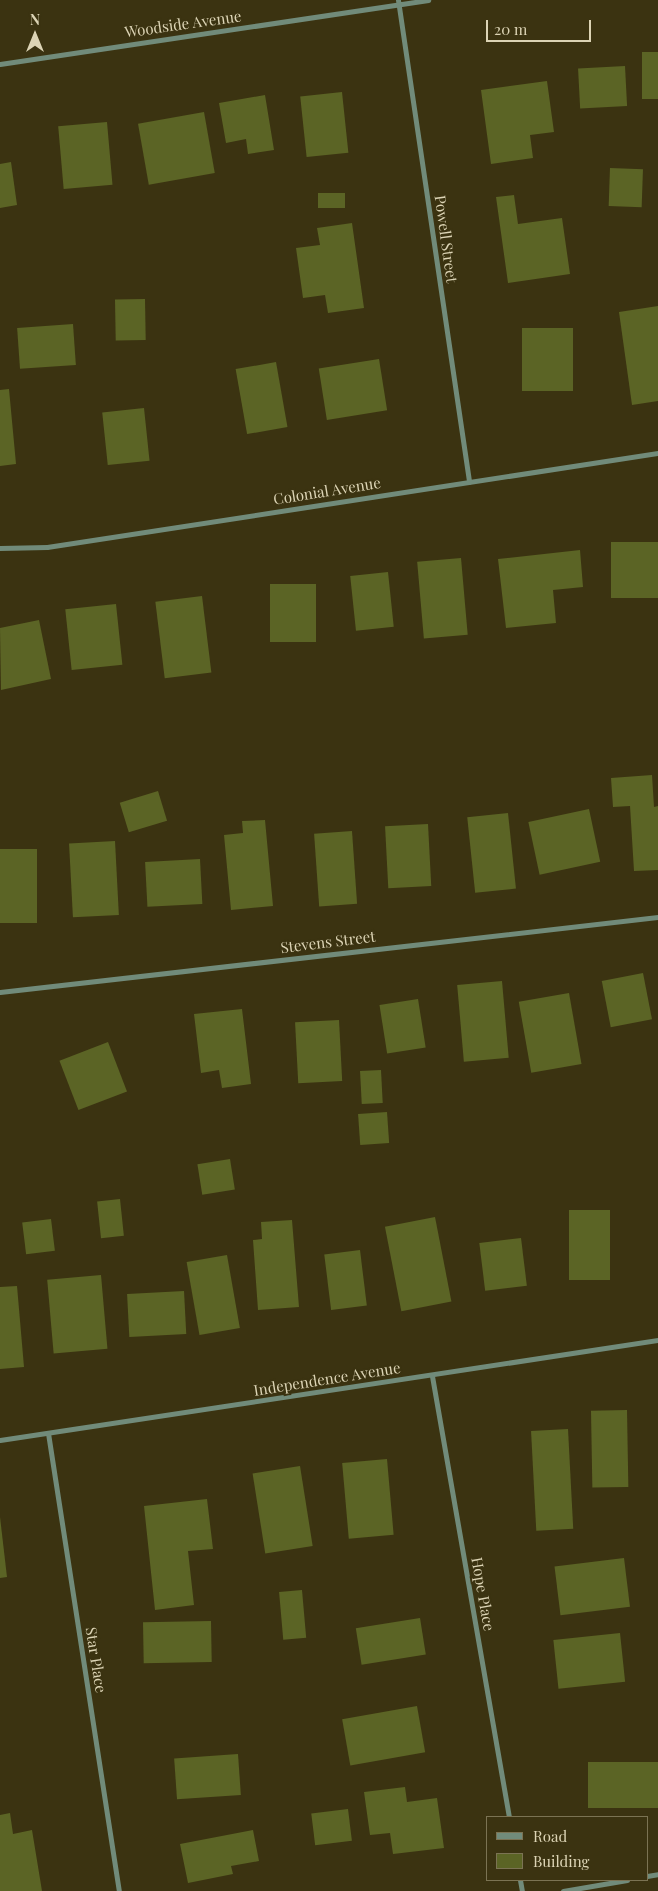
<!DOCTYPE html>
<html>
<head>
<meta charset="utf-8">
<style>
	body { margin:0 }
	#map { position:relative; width:658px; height:1891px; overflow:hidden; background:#3b3311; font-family:"Playfair Display",serif }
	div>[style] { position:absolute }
	.building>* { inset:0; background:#5b6425; transform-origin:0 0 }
	.street>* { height:5px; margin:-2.5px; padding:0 2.5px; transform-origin:2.5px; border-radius:2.5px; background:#718b7a }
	span { translate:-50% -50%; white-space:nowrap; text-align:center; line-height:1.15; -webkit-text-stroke:4px #3b3311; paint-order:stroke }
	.street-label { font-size:15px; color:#dcd4b5 }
	.legend { position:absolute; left:486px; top:1816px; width:162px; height:65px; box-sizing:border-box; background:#3b3311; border:1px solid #7b7353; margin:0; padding:6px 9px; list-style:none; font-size:15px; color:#dcd4b5 }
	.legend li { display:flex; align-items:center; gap:10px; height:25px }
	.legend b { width:25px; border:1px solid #7b7353 }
	.north { position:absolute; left:10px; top:10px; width:50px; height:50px; -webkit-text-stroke:4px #3b3311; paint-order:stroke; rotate:0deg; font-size:14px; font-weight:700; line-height:20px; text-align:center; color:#dcd4b5 }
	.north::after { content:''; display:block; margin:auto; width:18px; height:22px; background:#dcd4b5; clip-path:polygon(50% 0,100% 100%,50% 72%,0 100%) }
	.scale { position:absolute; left:486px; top:20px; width:105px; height:22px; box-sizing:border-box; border:2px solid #dcd4b5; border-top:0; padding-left:6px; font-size:15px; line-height:18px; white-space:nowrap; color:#dcd4b5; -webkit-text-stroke:4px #3b3311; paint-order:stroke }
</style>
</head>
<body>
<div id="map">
	<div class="building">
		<div style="left:642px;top:52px;width:16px;height:47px"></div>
		<div style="left:625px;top:66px;width:40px;height:47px;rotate:87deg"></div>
		<div style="clip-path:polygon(547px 81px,554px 132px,530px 135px,533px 158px,491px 164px,481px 90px)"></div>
		<div style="left:342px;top:92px;width:61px;height:42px;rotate:84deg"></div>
		<div style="clip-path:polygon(265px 95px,274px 150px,248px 154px,246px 139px,226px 143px,219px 103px)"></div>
		<div style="left:204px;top:112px;width:62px;height:67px;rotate:80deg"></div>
		<div style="left:107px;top:122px;width:63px;height:49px;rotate:85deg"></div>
		<div style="clip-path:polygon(11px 162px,17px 205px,0 208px,0 164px)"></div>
		<div style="left:610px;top:168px;width:33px;height:38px;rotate:2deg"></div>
		<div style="left:345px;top:193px;width:15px;height:27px;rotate:90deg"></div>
		<div style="clip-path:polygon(514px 195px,518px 224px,562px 218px,570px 274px,508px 283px,496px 197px)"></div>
		<div style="clip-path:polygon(352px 223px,364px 308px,328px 313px,325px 295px,303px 298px,296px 248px,320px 245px,317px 228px)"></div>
		<div style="left:145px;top:299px;width:41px;height:30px;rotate:89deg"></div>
		<div style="clip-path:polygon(658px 306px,658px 401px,632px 405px,619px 312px)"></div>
		<div style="left:73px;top:324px;width:41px;height:56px;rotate:86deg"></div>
		<div style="left:522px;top:328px;width:51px;height:63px"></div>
		<div style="left:379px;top:359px;width:52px;height:61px;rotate:81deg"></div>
		<div style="left:276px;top:362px;width:66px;height:41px;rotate:80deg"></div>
		<div style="clip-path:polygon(9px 389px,16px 464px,0 466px,0 390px)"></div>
		<div style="left:144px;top:408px;width:53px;height:42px;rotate:84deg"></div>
		<div style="left:658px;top:542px;width:56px;height:47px;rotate:90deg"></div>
		<div style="clip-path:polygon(580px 550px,583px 587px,553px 590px,556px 623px,506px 628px,498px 559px)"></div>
		<div style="left:461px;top:558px;width:77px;height:44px;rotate:85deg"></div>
		<div style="left:388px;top:572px;width:55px;height:38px;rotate:84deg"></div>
		<div style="left:270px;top:584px;width:46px;height:58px"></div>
		<div style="left:202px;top:596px;width:77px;height:47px;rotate:83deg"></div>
		<div style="left:116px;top:604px;width:61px;height:51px;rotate:84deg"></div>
		<div style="clip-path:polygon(39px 620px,51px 679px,1px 690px,0 628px)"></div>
		<div style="clip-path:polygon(652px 775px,654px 807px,658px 806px,658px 870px,634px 871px,630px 806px,613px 807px,611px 778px)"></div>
		<div style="left:158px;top:791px;width:31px;height:40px;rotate:73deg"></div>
		<div style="left:589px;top:809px;width:54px;height:62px;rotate:78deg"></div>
		<div style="left:508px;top:813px;width:76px;height:41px;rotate:84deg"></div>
		<div style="clip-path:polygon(265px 820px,273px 906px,231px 910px,224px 835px,243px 833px,242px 821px)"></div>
		<div style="left:428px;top:824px;width:62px;height:43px;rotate:87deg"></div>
		<div style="left:352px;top:831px;width:73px;height:38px;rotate:86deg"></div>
		<div style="left:115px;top:841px;width:74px;height:46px;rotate:87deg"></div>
		<div style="left:0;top:849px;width:37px;height:74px"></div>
		<div style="left:200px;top:859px;width:45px;height:55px;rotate:87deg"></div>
		<div style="left:643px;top:973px;width:47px;height:42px;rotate:79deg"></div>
		<div style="left:502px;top:981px;width:77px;height:45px;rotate:85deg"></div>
		<div style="left:569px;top:993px;width:72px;height:51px;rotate:80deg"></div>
		<div style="left:418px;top:999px;width:49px;height:39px;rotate:81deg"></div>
		<div style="clip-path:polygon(242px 1009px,251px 1084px,222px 1088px,219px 1070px,201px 1073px,194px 1014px)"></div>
		<div style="left:339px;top:1020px;width:61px;height:44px;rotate:87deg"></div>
		<div style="left:108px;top:1042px;width:53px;height:52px;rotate:69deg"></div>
		<div style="left:381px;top:1070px;width:33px;height:21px;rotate:87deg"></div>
		<div style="left:387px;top:1112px;width:31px;height:29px;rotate:86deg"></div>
		<div style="left:230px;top:1159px;width:31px;height:33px;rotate:81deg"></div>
		<div style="left:120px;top:1199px;width:37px;height:23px;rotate:84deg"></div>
		<div style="left:569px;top:1210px;width:41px;height:70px"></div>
		<div style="left:435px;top:1217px;width:86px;height:51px;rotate:79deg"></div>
		<div style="left:51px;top:1219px;width:32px;height:29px;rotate:83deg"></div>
		<div style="clip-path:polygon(292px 1220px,299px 1307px,258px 1310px,253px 1240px,262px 1239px,261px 1222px)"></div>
		<div style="left:521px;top:1238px;width:48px;height:42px;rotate:83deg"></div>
		<div style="left:360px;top:1250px;width:56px;height:36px;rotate:83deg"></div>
		<div style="left:227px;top:1255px;width:74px;height:41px;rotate:80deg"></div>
		<div style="left:101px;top:1275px;width:74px;height:54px;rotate:85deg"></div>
		<div style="clip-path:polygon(17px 1286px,24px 1367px,0 1369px,0 1287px)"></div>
		<div style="left:184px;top:1291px;width:43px;height:57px;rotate:87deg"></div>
		<div style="left:627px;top:1410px;width:77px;height:36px;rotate:89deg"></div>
		<div style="left:568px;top:1429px;width:100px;height:37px;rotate:87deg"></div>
		<div style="left:387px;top:1459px;width:76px;height:45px;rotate:85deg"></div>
		<div style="left:300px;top:1466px;width:81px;height:48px;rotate:81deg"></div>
		<div style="clip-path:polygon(207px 1499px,213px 1549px,188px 1551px,194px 1605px,155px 1610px,144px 1506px)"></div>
		<div style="clip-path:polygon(0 1517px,7px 1577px,0 1578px)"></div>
		<div style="left:624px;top:1558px;width:49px;height:70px;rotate:83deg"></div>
		<div style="left:302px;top:1590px;width:48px;height:23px;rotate:85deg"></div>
		<div style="left:420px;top:1618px;width:37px;height:65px;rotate:81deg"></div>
		<div style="left:211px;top:1621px;width:41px;height:68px;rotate:89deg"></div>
		<div style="left:620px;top:1633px;width:49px;height:67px;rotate:84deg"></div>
		<div style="left:417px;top:1706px;width:47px;height:76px;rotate:80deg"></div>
		<div style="left:238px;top:1754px;width:41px;height:64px;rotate:86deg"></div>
		<div style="left:658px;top:1762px;width:46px;height:70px;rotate:90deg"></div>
		<div style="clip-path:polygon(405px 1787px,407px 1802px,437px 1798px,444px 1848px,393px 1854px,390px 1833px,370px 1835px,364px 1792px)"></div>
		<div style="left:348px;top:1809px;width:32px;height:37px;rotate:83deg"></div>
		<div style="clip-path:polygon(10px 1813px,13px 1834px,32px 1830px,42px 1891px,0 1891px,0 1815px)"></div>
		<div style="clip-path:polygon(253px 1830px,259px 1861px,231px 1866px,233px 1874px,188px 1883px,180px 1844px)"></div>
	</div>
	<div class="street">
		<div style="left:398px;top:0;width:487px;rotate:81.6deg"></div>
		<div style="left:0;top:64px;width:433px;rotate:-8.5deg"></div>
		<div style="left:0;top:548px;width:47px;rotate:-1.2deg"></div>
		<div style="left:47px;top:547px;width:618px;rotate:-8.75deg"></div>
		<div style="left:0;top:992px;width:662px;rotate:-6.5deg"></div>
		<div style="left:432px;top:1376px;width:448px;rotate:80.1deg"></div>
		<div style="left:48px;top:1433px;width:463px;rotate:81.2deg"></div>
		<div style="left:0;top:1440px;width:666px;rotate:-8.64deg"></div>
		<div style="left:647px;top:1876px;width:11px;rotate:-10deg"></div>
		<div style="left:520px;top:1880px;width:11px;rotate:80deg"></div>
		<div style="left:563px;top:1891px;width:65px;rotate:-9.8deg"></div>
	</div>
	<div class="street-label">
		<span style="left:183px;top:24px;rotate:-8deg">Woodside Avenue</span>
		<span style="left:446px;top:239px;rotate:82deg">Powell Street</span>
		<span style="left:327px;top:491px;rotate:-9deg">Colonial Avenue</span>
		<span style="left:328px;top:942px;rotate:-7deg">Stevens Street</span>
		<span style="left:327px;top:1379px;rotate:-9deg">Independence Avenue</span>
		<span style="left:483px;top:1594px;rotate:80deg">Hope Place</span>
		<span style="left:96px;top:1660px;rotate:81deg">Star Place</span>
	</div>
	<ul class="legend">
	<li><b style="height:6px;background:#718b7a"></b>Road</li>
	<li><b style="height:14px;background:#5b6425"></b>Building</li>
	</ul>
	<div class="north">N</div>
	<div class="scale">20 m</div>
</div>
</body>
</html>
